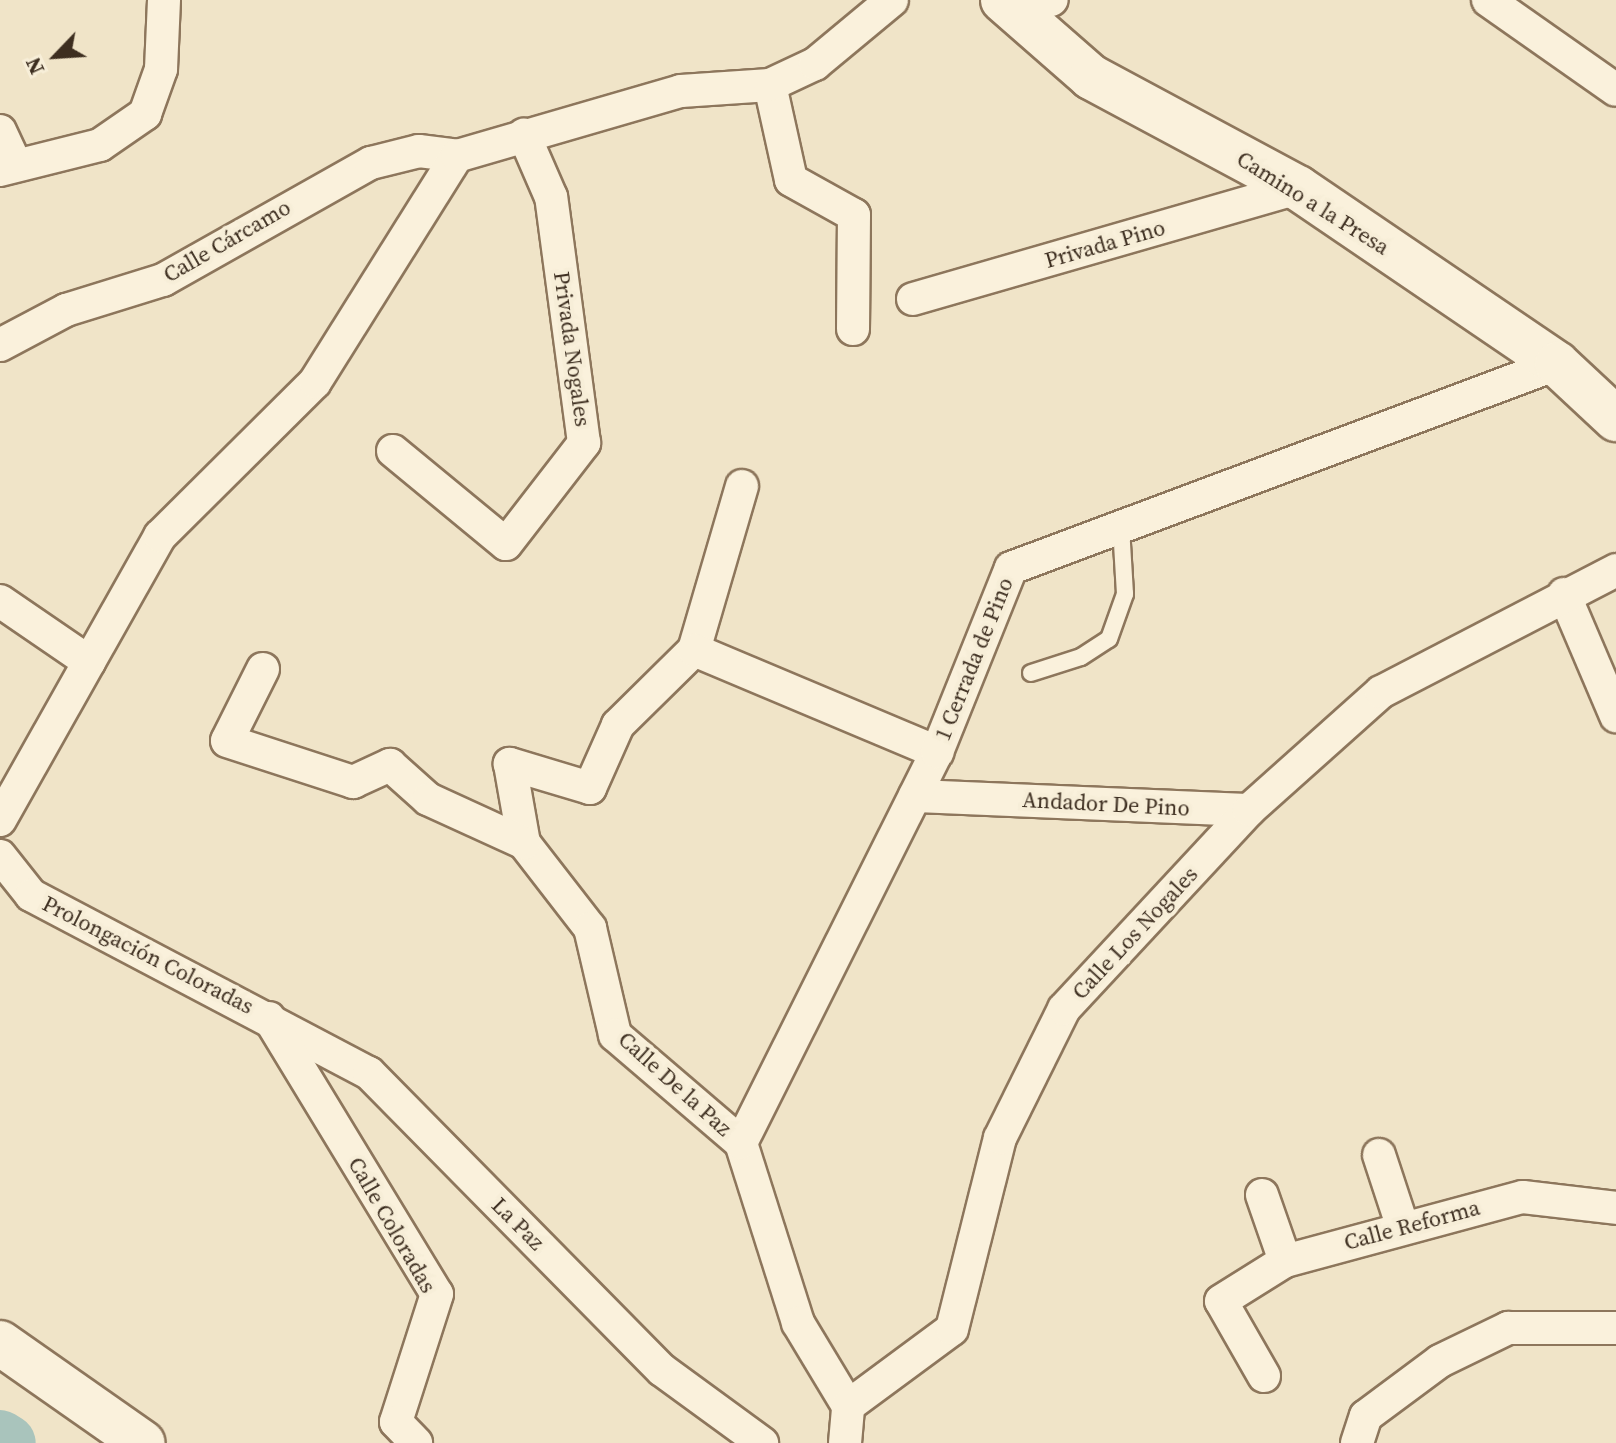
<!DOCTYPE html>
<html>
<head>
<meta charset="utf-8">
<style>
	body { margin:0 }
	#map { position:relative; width:1616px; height:1443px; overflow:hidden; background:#f0e4c8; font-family:"Source Serif 4",serif }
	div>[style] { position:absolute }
	.river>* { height:56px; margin:-28px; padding:0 28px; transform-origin:28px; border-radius:28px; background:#a9c4bc }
	.roads { filter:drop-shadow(2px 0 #8d765c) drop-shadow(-2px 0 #8d765c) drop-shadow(0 2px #8d765c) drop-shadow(0 -2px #8d765c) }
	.lane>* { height:16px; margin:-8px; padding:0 8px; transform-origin:8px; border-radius:8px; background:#faf1dc }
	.street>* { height:32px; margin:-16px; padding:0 16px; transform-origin:16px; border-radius:16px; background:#faf1dc }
	.secondary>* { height:44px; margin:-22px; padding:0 22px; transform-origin:22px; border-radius:22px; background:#faf1dc }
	span { translate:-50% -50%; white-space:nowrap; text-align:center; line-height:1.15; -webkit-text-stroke:8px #f7eed8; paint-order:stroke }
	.street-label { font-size:22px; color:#3d2e20 }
	.north { position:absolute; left:16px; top:16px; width:80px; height:80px; -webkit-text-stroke:6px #f7eed8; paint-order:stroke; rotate:245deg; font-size:22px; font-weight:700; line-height:32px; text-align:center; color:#3d2e20 }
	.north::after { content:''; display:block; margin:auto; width:28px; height:36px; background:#3d2e20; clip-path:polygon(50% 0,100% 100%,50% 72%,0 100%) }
</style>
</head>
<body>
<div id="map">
	<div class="river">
		<div style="left:0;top:1438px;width:9px;rotate:32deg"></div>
	</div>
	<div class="roads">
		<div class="lane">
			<div style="left:1031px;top:673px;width:52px;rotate:-17.7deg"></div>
			<div style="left:1081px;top:657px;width:33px;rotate:-33deg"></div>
			<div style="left:1109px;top:639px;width:48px;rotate:-70.4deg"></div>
			<div style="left:1125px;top:594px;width:67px;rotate:-93.4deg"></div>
		</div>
		<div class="street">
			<div style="left:1488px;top:0;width:156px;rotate:35.1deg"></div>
			<div style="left:1016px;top:10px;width:37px;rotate:-16deg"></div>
			<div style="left:770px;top:85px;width:97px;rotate:77.5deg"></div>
			<div style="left:791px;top:180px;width:72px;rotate:29.1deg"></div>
			<div style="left:854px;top:215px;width:114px;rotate:90.5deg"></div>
			<div style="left:0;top:131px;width:35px;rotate:65deg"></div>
			<div style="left:0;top:170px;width:103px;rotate:-14deg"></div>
			<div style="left:100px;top:145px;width:55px;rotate:-34.6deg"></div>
			<div style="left:145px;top:114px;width:48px;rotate:-70.4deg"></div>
			<div style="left:161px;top:69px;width:69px;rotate:-87.5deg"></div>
			<div style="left:913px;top:299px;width:401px;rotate:-16.1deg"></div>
			<div style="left:0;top:345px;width:75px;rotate:-27.9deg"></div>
			<div style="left:66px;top:310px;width:102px;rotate:-17.2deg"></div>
			<div style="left:163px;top:280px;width:239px;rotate:-29.4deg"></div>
			<div style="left:371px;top:163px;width:49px;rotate:-14deg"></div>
			<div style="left:419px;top:151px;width:38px;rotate:7deg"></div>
			<div style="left:393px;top:451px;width:146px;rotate:39.5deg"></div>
			<div style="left:506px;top:544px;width:128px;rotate:-52.3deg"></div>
			<div style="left:584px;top:443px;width:248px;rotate:-97.6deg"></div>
			<div style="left:551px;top:197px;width:68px;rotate:-113.5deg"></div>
			<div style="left:742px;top:486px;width:171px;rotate:106.3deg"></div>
			<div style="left:694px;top:650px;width:107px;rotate:135.4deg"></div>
			<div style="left:618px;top:725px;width:69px;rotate:114deg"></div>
			<div style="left:590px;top:788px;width:84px;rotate:-163.3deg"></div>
			<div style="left:510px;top:764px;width:80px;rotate:80deg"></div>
			<div style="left:524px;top:843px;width:108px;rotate:52.2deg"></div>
			<div style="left:590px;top:928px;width:110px;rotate:76.8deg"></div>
			<div style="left:615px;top:1035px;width:166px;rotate:40.6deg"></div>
			<div style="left:741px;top:1143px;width:189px;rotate:72.4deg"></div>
			<div style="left:798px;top:1323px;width:97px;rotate:58.9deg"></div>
			<div style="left:1564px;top:594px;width:133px;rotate:66.9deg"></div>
			<div style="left:0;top:601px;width:108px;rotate:34.4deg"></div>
			<div style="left:694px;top:650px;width:264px;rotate:22.8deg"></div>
			<div style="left:263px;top:669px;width:80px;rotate:116.6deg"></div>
			<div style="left:227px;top:741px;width:133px;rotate:18deg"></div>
			<div style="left:353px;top:782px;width:41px;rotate:-24.7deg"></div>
			<div style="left:390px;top:765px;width:51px;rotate:41.8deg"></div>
			<div style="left:428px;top:799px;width:106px;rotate:24.6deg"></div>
			<div style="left:915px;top:796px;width:334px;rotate:2.4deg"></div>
			<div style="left:0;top:820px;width:326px;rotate:-60.6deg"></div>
			<div style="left:160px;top:536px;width:218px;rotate:-44.8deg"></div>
			<div style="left:315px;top:382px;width:267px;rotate:-57.9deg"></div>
			<div style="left:457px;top:156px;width:233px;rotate:-16.2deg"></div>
			<div style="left:681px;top:91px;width:89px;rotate:-3.9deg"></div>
			<div style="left:770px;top:85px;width:50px;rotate:-25deg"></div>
			<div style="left:815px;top:64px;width:100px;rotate:-39.7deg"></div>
			<div style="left:0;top:856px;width:50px;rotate:51.5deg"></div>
			<div style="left:31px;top:895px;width:382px;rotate:27.8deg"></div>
			<div style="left:369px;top:1073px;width:417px;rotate:45.4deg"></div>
			<div style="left:662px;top:1370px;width:124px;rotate:36.1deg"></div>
			<div style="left:269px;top:1018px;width:323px;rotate:58.7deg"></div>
			<div style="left:437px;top:1294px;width:134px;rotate:107.8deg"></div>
			<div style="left:396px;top:1422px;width:29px;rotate:46deg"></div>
			<div style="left:741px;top:1143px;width:437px;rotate:-63.4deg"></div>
			<div style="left:937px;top:752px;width:198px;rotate:-68.1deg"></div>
			<div style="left:1011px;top:568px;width:583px;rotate:-20.49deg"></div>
			<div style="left:1379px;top:1155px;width:74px;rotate:71.8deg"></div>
			<div style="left:1262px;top:1195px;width:70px;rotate:70.8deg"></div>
			<div style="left:1264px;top:1376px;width:86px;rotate:-119.8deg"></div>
			<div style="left:1221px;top:1301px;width:75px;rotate:-32deg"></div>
			<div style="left:1285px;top:1261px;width:246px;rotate:-15.1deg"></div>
			<div style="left:1523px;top:1197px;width:94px;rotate:6.7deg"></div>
			<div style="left:845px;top:1443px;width:37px;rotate:-85deg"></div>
			<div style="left:848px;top:1406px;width:129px;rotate:-36.5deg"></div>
			<div style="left:952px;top:1329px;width:197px;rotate:-75.9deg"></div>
			<div style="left:1000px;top:1138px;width:144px;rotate:-63.6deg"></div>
			<div style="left:1064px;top:1009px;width:272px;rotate:-47.1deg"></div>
			<div style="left:1249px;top:810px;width:177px;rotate:-41.8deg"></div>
			<div style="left:1381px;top:692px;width:265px;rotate:-27.4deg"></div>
			<div style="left:1357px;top:1443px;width:28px;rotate:-72deg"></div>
			<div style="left:1366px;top:1416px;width:92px;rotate:-36.6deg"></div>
			<div style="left:1440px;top:1361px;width:76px;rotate:-25.9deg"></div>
			<div style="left:1508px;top:1328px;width:108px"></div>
		</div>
		<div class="secondary">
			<div style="left:1003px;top:0;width:117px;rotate:41.2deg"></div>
			<div style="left:1091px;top:77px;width:235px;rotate:28.2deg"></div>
			<div style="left:1298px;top:188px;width:313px;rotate:34.2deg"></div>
			<div style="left:1557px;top:364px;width:81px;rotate:43deg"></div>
			<div style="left:0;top:1343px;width:174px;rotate:35deg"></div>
		</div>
	</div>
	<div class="street-label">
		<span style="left:1313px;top:203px;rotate:32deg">Camino a la Presa</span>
		<span style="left:227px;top:241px;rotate:-30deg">Calle Cárcamo</span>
		<span style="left:1105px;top:244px;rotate:-16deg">Privada Pino</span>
		<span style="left:572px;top:349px;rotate:82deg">Privada Nogales</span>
		<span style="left:974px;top:659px;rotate:-68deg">1 Cerrada de Pino</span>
		<span style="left:1106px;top:804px;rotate:3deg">Andador De Pino</span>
		<span style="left:1135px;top:933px;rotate:-47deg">Calle Los Nogales</span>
		<span style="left:148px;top:955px;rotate:27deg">Prolongación Coloradas</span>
		<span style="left:675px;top:1084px;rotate:42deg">Calle De la Paz</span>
		<span style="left:518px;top:1224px;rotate:45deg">La Paz</span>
		<span style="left:392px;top:1225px;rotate:60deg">Calle Coloradas</span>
		<span style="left:1412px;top:1225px;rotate:-15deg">Calle Reforma</span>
	</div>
	<div class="north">N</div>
</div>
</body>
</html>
